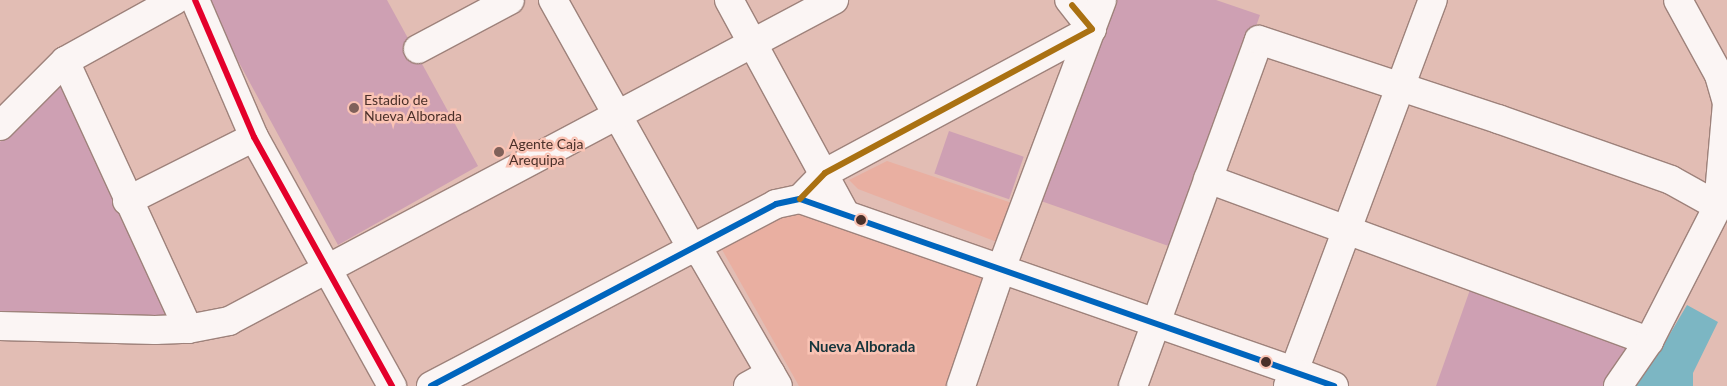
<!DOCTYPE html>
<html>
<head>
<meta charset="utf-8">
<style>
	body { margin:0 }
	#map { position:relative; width:1727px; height:386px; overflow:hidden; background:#e2bdb4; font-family:Lato,sans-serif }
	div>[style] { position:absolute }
	.built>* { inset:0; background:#e9afa1 }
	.green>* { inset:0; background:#cea0b3; transform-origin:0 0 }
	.water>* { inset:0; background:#7cb6c3 }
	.roads { filter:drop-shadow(1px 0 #9e827b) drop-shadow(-1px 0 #9e827b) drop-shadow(0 1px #9e827b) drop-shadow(0 -1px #9e827b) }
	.minor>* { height:28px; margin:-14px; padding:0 14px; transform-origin:14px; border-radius:14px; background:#fbf5f4 }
	.major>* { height:28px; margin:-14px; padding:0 14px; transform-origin:14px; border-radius:14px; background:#fbf5f4 }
	.bus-1>* { height:6px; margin:-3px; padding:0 3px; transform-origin:3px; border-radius:3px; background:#0065bd }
	.bus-2>* { height:6px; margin:-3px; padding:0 3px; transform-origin:3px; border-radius:3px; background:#e4002b }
	.bus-3>* { height:6px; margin:-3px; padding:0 3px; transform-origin:3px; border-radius:3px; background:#aa7112 }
	.dots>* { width:14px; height:14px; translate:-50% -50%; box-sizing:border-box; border:2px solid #fac3b4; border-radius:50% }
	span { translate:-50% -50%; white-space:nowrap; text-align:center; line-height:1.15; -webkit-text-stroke:5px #fac3b4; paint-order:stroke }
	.poi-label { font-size:14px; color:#4b3029 }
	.left { translate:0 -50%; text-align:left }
	.neighbourhood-label { font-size:15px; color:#14343b; font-weight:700 }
</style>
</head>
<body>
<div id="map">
	<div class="built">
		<div style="clip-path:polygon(887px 161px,1012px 203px,997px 242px,858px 189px,849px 180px)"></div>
		<div style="clip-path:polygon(792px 210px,986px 276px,948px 386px,799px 386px,720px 246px)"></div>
	</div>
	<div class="green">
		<div style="clip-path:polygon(205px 0,387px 0,478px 166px,338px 245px)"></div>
		<div style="clip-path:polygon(1113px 0,1216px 0,1260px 15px,1177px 249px,1041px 201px)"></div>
		<div style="clip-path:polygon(64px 78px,173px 322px,0 317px,0 142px)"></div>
		<div style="left:949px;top:131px;width:79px;height:45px;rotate:19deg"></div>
		<div style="clip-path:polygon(1471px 287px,1633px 347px,1607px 386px,1436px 386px)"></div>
	</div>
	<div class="water">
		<div style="clip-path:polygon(1687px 305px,1718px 322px,1693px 373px,1693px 386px,1633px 386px,1658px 354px)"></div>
	</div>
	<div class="roads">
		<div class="minor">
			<div style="left:195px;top:0;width:149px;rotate:66.7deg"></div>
			<div style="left:254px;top:137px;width:285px;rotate:61deg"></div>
			<div style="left:553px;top:0;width:285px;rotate:60.8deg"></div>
			<div style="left:692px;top:249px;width:12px;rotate:31deg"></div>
			<div style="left:702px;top:255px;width:151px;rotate:59.9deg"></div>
			<div style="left:729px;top:0;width:241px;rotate:61.5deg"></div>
			<div style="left:418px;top:49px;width:104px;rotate:-28deg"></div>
			<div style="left:65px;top:61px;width:295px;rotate:65.3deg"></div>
			<div style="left:0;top:126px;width:92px;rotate:-45deg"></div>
			<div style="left:65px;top:61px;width:126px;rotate:-29deg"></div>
			<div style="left:1208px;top:179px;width:470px;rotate:20.2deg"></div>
			<div style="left:800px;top:199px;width:36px;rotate:-46deg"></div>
			<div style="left:825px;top:173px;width:303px;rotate:-28.3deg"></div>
			<div style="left:1092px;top:29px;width:37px;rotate:-128deg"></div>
			<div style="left:127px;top:201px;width:142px;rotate:-26.7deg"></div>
			<div style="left:0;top:326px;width:155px;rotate:1.5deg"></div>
			<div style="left:155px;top:330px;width:33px;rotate:-2deg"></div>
			<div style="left:188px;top:329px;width:42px;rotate:-11deg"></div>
			<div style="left:229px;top:321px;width:685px;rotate:-27.95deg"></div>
			<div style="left:748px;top:386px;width:26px;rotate:-29deg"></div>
			<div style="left:961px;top:386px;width:124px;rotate:-71.1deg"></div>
			<div style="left:1001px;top:269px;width:287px;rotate:-69.4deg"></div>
			<div style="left:1133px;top:386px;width:368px;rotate:-70deg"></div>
			<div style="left:1259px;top:40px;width:252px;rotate:18.3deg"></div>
			<div style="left:1498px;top:119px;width:183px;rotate:19.4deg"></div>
			<div style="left:1671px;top:180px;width:54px;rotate:29deg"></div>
			<div style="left:1334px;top:386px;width:43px;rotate:-159.4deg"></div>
			<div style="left:1294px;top:371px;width:396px;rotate:-69.5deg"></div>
			<div style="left:1618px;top:386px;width:55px;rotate:-55.4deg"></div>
			<div style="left:1649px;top:341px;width:152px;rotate:-62.9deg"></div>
			<div style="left:1718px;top:206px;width:103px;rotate:-85deg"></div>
			<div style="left:1727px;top:103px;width:29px;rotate:-106deg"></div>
			<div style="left:1719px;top:75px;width:85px;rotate:-118.7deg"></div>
		</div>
		<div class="major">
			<div style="left:431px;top:386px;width:390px;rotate:-27.8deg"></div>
			<div style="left:776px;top:204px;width:25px;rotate:-12deg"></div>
			<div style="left:800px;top:199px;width:523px;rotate:19.2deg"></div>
			<div style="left:1294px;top:371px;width:16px;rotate:112deg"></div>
		</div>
	</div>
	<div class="bus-1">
		<div style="left:431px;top:386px;width:390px;rotate:-27.8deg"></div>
		<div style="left:776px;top:204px;width:25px;rotate:-12deg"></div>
		<div style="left:800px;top:199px;width:566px;rotate:19.3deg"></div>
	</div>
	<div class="bus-2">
		<div style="left:195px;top:0;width:149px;rotate:66.7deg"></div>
		<div style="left:254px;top:137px;width:285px;rotate:61deg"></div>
	</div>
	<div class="bus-3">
		<div style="left:800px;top:199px;width:36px;rotate:-46deg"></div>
		<div style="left:825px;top:173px;width:303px;rotate:-28.3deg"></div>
		<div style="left:1092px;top:29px;width:31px;rotate:-130deg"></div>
	</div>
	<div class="dots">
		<div style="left:354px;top:108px;background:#80615a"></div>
		<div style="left:499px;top:152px;background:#80615a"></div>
		<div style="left:861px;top:220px;background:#4b3029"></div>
		<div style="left:1266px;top:362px;background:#4b3029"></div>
	</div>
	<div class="poi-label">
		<span class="left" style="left:364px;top:108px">Estadio de<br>Nueva Alborada</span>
		<span class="left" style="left:509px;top:152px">Agente Caja<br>Arequipa</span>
	</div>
	<div class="neighbourhood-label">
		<span style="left:862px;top:347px">Nueva Alborada</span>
	</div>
</div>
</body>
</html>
